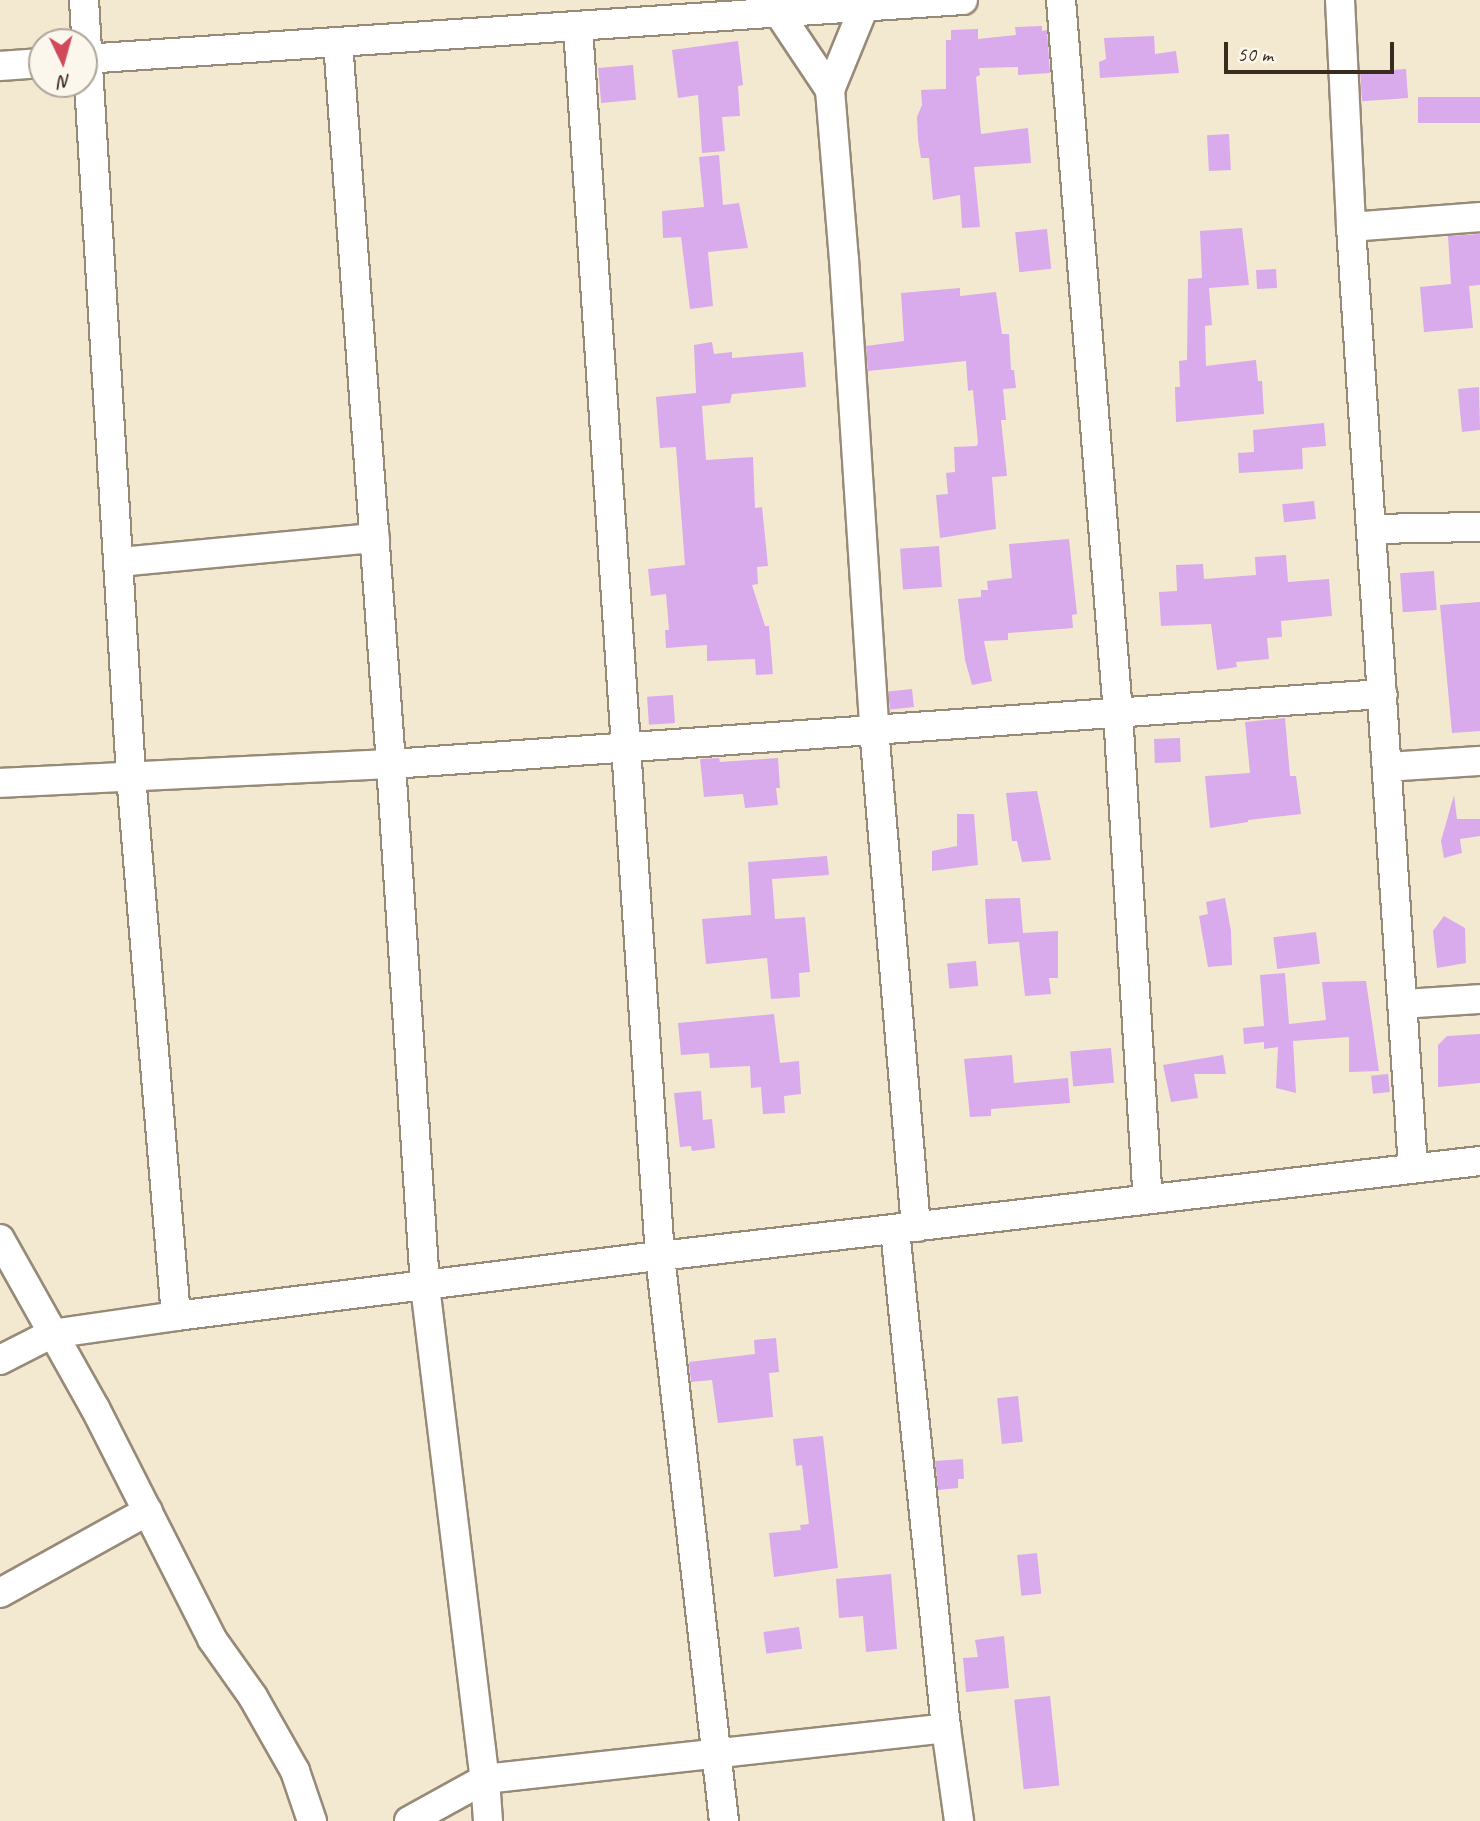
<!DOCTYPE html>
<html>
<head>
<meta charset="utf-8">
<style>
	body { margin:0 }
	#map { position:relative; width:1480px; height:1821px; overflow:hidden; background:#f3e9d1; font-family:Caveat,sans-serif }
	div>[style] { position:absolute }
	.building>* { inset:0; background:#d9aaec; transform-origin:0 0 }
	.roads { filter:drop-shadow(2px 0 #978a78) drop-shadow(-2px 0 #978a78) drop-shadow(0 2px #978a78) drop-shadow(0 -2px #978a78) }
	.street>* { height:28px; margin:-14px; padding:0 14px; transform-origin:14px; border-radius:14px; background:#fff }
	span { translate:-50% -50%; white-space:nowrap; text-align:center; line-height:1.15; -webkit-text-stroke:5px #fbf7ec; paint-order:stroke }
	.north { position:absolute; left:28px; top:28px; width:70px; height:70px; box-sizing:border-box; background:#fbf7ec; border:2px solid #aea59a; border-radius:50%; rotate:175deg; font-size:19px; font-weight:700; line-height:28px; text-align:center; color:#3b2a1e }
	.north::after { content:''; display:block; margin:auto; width:24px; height:32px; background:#d1495b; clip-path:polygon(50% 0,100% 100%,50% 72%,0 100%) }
	.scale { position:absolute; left:1224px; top:42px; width:170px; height:32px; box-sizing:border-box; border:4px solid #3b2a1e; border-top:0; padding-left:9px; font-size:21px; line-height:24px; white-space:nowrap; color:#3b2a1e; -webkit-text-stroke:5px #fbf7ec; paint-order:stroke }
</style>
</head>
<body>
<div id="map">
	<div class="building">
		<div style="clip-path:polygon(1042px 26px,1042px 31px,1047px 30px,1050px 73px,1018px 75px,1018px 67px,979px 68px,980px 75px,976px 77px,981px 134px,1028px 128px,1031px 163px,974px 167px,980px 227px,962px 228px,960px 195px,933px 200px,929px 158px,921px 158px,918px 139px,917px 117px,922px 105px,921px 90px,946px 89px,946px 40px,951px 40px,951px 30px,978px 29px,978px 39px,1016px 35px,1015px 27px)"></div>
		<div style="clip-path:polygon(1154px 36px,1155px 54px,1176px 51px,1179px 73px,1100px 78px,1099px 62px,1106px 59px,1104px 38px)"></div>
		<div style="clip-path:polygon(738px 41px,743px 85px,738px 86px,740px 116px,722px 117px,725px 151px,702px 153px,698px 95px,678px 98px,672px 50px)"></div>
		<div style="left:633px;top:65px;width:35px;height:35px;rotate:85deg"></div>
		<div style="left:1406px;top:69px;width:29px;height:46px;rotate:86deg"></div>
		<div style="left:1480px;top:97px;width:26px;height:62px;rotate:90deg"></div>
		<div style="left:1229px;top:134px;width:36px;height:22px;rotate:87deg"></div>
		<div style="clip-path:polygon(719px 155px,723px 205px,739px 203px,748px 248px,708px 252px,713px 306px,690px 309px,681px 237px,663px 238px,662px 211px,704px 207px,699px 157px)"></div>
		<div style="clip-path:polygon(1242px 228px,1249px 285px,1209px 288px,1212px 325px,1205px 326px,1206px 366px,1256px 360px,1258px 381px,1262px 381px,1264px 414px,1176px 422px,1175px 387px,1180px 387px,1179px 361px,1187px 360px,1188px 279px,1202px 278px,1200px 231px)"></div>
		<div style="left:1047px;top:229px;width:40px;height:32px;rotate:84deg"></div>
		<div style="clip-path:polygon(1480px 234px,1480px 285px,1469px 286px,1473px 328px,1424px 332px,1420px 287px,1451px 284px,1448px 236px)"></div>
		<div style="left:1276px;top:269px;width:19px;height:20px;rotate:87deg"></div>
		<div style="clip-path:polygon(960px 288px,960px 296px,996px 292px,1002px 334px,1009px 334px,1011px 370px,1014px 370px,1016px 388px,1003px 389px,1006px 420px,1001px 420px,1007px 476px,992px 477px,996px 529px,940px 538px,936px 495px,948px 494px,946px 473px,955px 472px,954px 447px,977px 446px,978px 443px,973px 390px,968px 391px,966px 361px,868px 371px,866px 346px,904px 341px,901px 293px)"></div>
		<div style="clip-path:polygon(712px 342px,714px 354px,732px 352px,732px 358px,803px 352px,806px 387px,732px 394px,730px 403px,702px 406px,706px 460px,753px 457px,755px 508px,762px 507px,768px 566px,757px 567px,758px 584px,752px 585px,765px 626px,769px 626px,773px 674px,756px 675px,755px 659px,707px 661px,707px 645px,666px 648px,665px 630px,669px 630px,666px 594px,651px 596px,648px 569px,685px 565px,676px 447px,660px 448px,656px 397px,696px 393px,694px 345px)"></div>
		<div style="clip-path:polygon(1479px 387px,1480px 430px,1462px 432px,1458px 389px)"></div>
		<div style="clip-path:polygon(1324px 423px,1326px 446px,1302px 448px,1303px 469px,1239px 473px,1238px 453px,1254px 452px,1253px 430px)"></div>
		<div style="left:1314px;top:501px;width:18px;height:32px;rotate:84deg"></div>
		<div style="clip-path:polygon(1069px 539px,1077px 614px,1072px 615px,1073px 628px,1008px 633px,1008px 640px,984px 641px,992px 681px,972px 685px,965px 660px,958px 599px,981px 597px,981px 590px,988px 590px,987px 581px,1012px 578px,1009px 544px)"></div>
		<div style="left:939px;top:546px;width:41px;height:39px;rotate:86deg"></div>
		<div style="clip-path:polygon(1286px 555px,1288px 582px,1329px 579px,1332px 616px,1281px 621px,1282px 637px,1267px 638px,1269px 659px,1236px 662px,1237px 667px,1217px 670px,1211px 624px,1161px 626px,1159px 592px,1177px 591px,1176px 565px,1203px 564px,1204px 579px,1256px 575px,1255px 557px)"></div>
		<div style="left:1434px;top:571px;width:39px;height:34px;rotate:86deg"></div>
		<div style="clip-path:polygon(1480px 602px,1480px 731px,1452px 733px,1440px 605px)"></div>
		<div style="left:912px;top:689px;width:18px;height:24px;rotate:84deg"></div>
		<div style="left:673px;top:695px;width:28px;height:26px;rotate:86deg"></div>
		<div style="clip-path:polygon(1285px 718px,1290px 776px,1296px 776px,1301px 814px,1248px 820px,1248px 822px,1210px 828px,1205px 776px,1250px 773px,1245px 722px)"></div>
		<div style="left:1180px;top:738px;width:24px;height:26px;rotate:88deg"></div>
		<div style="clip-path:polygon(719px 758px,720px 762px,778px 758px,780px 788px,776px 788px,778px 805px,745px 808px,743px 794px,704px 797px,700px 759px)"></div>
		<div style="clip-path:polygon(1037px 791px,1051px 860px,1022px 862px,1017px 841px,1012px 841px,1006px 793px)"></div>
		<div style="clip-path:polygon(1454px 795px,1457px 819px,1480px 819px,1480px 836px,1460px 839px,1462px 853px,1444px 858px,1441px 841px)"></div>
		<div style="clip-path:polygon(957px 814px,974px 814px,978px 865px,932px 871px,932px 851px,957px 846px)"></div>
		<div style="clip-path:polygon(827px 856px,829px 875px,772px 879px,775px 919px,805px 917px,810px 972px,799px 973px,800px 997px,771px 999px,767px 958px,706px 964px,702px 919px,751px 915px,748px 862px)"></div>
		<div style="clip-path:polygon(1020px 898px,1023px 933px,1058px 931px,1058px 978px,1049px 978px,1051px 994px,1025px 996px,1019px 942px,988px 944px,985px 899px)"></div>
		<div style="clip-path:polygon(1225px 898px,1231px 931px,1232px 965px,1208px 967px,1199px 916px,1208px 914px,1206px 902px)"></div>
		<div style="clip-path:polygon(1444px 916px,1465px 928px,1466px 963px,1437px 968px,1433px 931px)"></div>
		<div style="left:1316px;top:932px;width:32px;height:43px;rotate:83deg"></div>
		<div style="left:976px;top:961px;width:25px;height:29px;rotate:85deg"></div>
		<div style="clip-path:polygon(1285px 973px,1289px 1024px,1326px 1020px,1322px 982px,1366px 981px,1379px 1071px,1349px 1072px,1349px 1037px,1293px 1041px,1296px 1093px,1276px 1088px,1278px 1047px,1264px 1049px,1264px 1042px,1244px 1044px,1243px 1028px,1264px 1026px,1260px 975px)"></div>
		<div style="clip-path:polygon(774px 1014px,780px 1063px,799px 1061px,801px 1094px,784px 1096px,785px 1113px,763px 1114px,761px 1087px,751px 1088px,750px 1066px,710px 1068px,709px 1053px,681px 1055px,678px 1023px)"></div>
		<div style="clip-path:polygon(1480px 1034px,1480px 1083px,1438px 1087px,1438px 1045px,1447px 1036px)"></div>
		<div style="left:1111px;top:1048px;width:35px;height:41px;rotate:85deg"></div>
		<div style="clip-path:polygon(1012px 1055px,1014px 1083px,1068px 1078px,1070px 1103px,991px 1109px,991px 1116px,970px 1117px,964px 1059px)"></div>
		<div style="clip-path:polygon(1223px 1055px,1226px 1074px,1194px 1074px,1198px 1098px,1171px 1102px,1163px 1065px)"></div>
		<div style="left:1388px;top:1074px;width:18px;height:17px;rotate:84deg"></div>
		<div style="clip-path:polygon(701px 1091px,703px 1120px,712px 1119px,715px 1148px,692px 1151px,691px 1146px,680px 1147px,674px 1093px)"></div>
		<div style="clip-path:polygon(776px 1338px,779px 1372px,769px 1373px,773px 1417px,718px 1423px,712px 1380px,691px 1382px,689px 1362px,755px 1354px,754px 1340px)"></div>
		<div style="left:1018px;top:1396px;width:46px;height:21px;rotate:84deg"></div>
		<div style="clip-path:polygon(823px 1436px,838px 1568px,774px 1577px,769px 1533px,801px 1530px,800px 1525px,809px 1524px,802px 1465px,796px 1466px,793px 1439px)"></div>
		<div style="clip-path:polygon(963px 1459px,964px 1479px,958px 1479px,958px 1488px,938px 1490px,935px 1461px)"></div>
		<div style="left:1037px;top:1553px;width:41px;height:20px;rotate:84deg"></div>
		<div style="clip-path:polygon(891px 1574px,897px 1649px,866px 1652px,863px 1616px,839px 1618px,836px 1579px)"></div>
		<div style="left:799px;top:1627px;width:22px;height:36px;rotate:82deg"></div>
		<div style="clip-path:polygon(1004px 1636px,1009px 1688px,966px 1692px,963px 1658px,978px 1657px,975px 1640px)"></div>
		<div style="left:1050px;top:1696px;width:90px;height:36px;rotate:84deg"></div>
	</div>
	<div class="roads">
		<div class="street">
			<div style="left:84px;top:0;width:776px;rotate:86.53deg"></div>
			<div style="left:131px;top:775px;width:543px;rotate:85.25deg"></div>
			<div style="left:1061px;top:0;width:715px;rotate:85.43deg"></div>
			<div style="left:1118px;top:713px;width:487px;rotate:86.5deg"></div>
			<div style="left:1340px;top:0;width:227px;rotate:87.2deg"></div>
			<div style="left:1351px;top:227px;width:943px;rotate:86.23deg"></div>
			<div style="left:864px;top:7px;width:90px;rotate:112.3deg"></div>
			<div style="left:830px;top:90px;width:170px;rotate:85.3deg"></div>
			<div style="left:844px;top:259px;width:470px;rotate:86.3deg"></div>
			<div style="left:874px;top:728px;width:501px;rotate:85.19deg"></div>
			<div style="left:778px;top:12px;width:94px;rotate:56.3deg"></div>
			<div style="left:578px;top:28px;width:1231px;rotate:86.18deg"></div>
			<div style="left:660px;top:1256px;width:569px;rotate:83.54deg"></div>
			<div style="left:338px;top:42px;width:724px;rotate:85.8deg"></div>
			<div style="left:391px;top:764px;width:523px;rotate:86.27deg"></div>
			<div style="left:425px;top:1286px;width:497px;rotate:83.1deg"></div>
			<div style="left:485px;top:1779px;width:42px;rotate:85.9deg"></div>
			<div style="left:84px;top:59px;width:881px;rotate:-3.84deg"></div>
			<div style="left:0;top:66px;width:42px;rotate:-4.1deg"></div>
			<div style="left:1351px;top:227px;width:129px;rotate:-4.4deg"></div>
			<div style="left:1373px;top:529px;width:107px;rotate:-1.1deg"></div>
			<div style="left:119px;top:562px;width:257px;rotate:-5.4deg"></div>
			<div style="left:1387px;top:767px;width:93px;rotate:-3.7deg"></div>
			<div style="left:0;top:783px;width:391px;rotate:-2.8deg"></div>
			<div style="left:391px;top:764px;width:994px;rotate:-4.04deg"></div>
			<div style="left:1403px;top:1004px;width:77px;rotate:-3.7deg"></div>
			<div style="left:895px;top:1230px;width:501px;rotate:84.15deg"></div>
			<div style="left:0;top:1239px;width:194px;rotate:60.7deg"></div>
			<div style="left:95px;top:1408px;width:259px;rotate:63.1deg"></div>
			<div style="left:212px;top:1639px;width:71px;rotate:54.7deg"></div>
			<div style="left:253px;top:1697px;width:85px;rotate:60.4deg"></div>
			<div style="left:295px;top:1771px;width:53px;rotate:71.2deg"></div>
			<div style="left:0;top:1360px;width:57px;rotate:-27deg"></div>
			<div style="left:51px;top:1334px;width:126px;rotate:-8.2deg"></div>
			<div style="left:176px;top:1316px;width:488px;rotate:-7.1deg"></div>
			<div style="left:660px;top:1256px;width:825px;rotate:-6.61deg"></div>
			<div style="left:0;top:1593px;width:169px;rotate:-29deg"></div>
			<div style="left:409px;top:1821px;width:87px;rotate:-28.9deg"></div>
			<div style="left:485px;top:1779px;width:464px;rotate:-6.3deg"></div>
			<div style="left:946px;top:1728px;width:94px;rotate:82deg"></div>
		</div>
	</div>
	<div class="north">N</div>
	<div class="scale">50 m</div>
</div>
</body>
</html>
